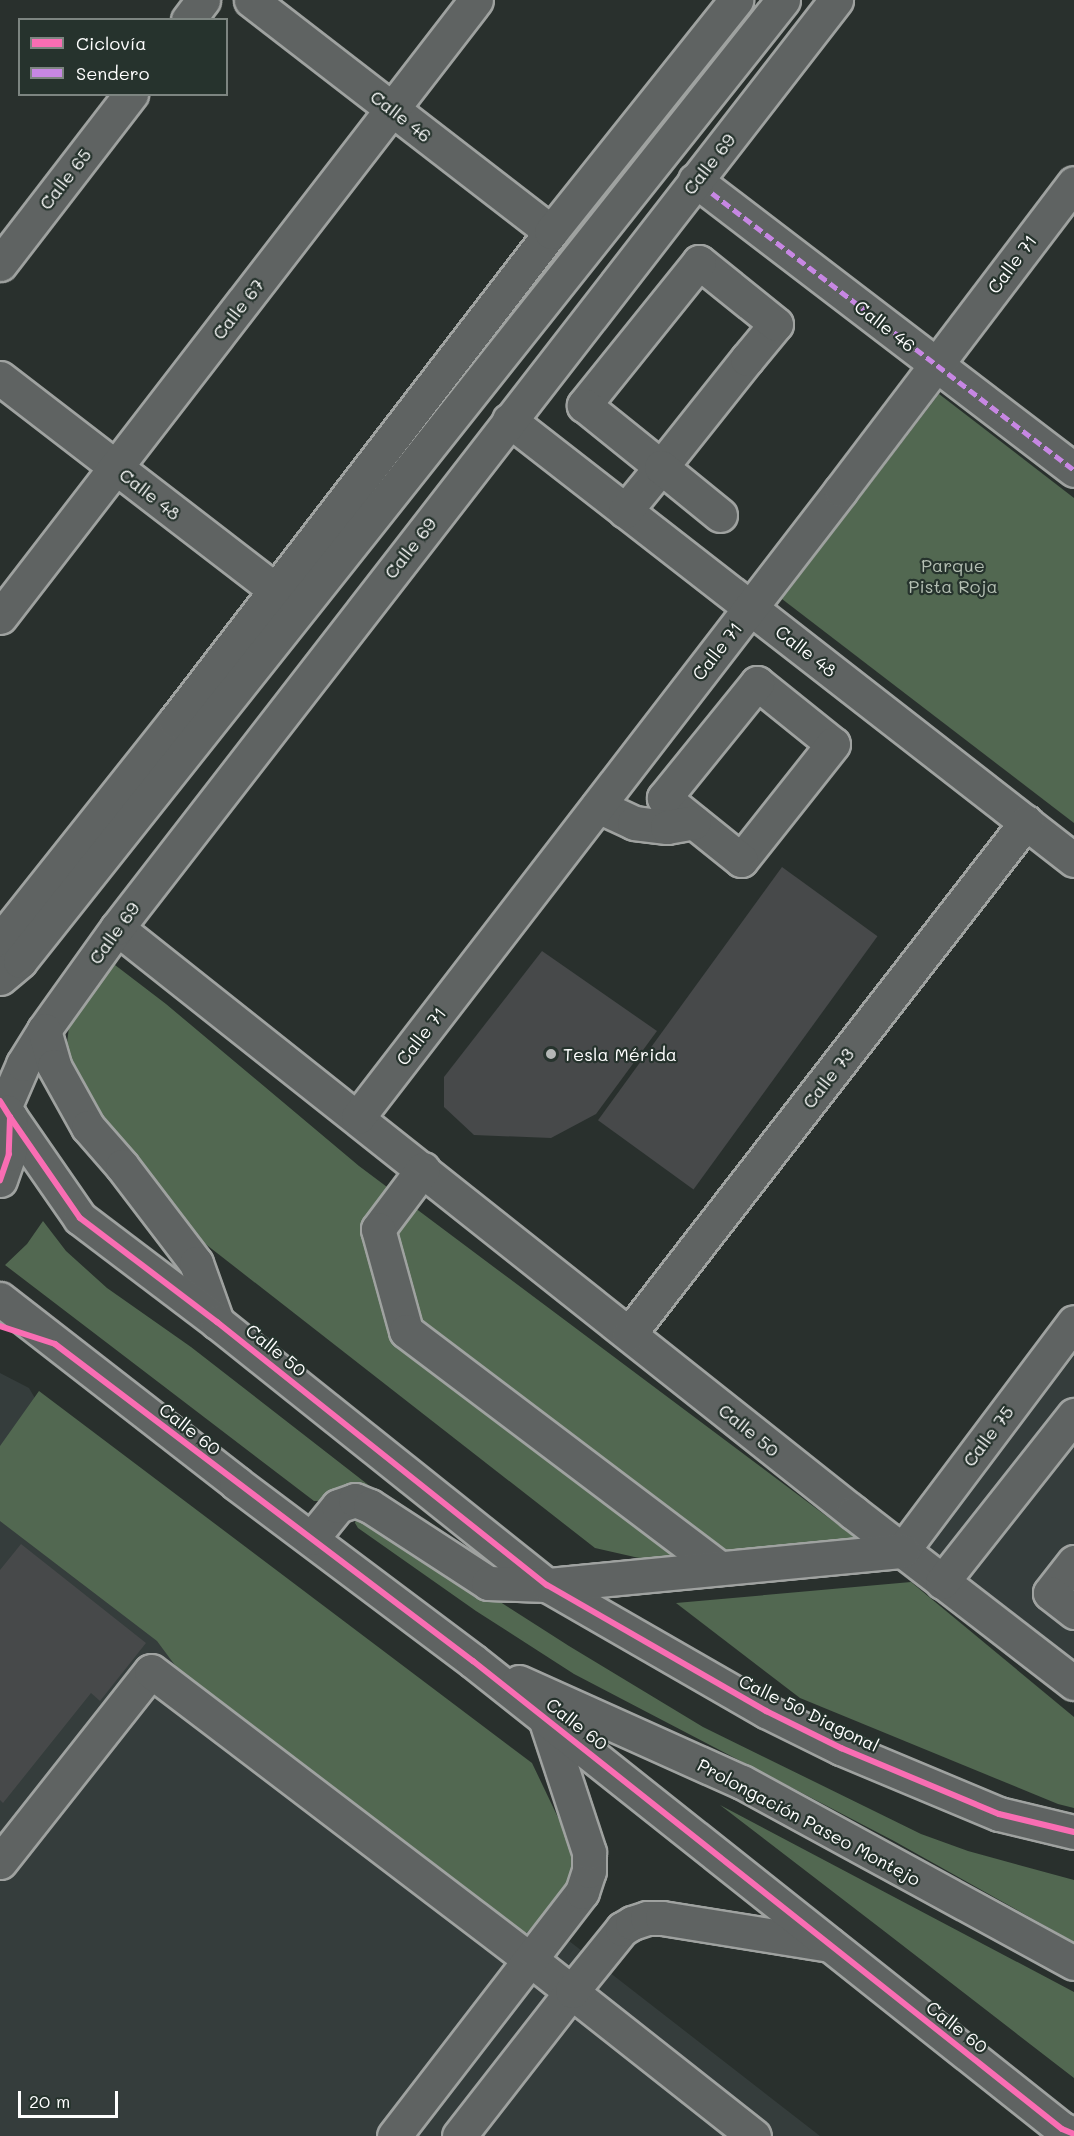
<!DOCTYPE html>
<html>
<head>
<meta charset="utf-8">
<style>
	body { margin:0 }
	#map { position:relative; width:1074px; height:2136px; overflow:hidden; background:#29302d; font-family:Mali,sans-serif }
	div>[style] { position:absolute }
	.built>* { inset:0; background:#353d3c }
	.green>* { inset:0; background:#526851 }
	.building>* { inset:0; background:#47494a; transform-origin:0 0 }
	.roads { filter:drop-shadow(2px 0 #9fa2a0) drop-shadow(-2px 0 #9fa2a0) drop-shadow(0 2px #9fa2a0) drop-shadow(0 -2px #9fa2a0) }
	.minor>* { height:33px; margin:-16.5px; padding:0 16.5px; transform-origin:16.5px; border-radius:16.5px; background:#5f6362 }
	.major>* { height:33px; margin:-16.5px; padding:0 16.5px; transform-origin:16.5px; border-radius:16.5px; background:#5f6362 }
	.quiet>* { height:4.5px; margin-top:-2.25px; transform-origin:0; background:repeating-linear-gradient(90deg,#c787e3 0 9px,transparent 0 13.5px) }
	.cycleway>* { height:6px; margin:-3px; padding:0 3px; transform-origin:3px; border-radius:3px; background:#f96db3 }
	.dots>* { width:16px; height:16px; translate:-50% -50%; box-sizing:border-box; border:3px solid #26332d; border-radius:50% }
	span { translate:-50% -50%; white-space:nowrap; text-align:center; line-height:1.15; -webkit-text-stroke:4.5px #26332d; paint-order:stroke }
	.street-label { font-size:18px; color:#fff }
	.park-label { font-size:18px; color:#b4bfb3 }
	.poi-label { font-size:18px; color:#fff }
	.left { translate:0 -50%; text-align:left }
	.legend { position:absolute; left:18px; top:18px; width:210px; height:78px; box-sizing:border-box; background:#26332d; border:2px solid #7d8581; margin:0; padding:8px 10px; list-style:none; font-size:18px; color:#fff }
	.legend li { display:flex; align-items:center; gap:12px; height:30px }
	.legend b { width:30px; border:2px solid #7d8581 }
	.scale { position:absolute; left:18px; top:2091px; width:100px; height:27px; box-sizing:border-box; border:3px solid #fff; border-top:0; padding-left:8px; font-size:18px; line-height:21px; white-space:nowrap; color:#fff; -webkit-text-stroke:4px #26332d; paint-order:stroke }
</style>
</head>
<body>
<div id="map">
	<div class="built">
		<div style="clip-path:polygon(1074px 1356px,1074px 1666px,924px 1548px)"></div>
		<div style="clip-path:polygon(0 1373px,29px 1388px,173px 1633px,820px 2136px,0 2136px)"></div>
	</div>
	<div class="green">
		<div style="clip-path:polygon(939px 394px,1074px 498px,1074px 823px,782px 599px)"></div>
		<div style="clip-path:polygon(115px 965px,166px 1004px,359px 1166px,861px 1542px,709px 1557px,639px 1558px,595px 1548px,176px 1221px,76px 1092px,66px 1051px,69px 1027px,79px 1007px)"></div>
		<div style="clip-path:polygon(43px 1221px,66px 1251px,107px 1288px,191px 1347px,434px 1536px,324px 1501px,314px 1501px,5px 1265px,27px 1244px)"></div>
		<div style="clip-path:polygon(39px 1391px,532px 1763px,574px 1851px,573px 1874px,563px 1899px,524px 1935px,515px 1931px,177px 1668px,157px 1641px,0 1521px,0 1446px)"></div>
		<div style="clip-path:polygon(367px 1517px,569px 1646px,703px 1727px,921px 1834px,968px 1851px,1074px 1880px,1074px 1942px,894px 1841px,574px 1674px,476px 1611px,358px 1528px,355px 1523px,356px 1518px)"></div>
		<div style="clip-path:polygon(911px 1582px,1074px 1717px,1074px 1808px,1058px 1804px,800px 1698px,676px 1603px)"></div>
		<div style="clip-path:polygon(720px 1805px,1074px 1992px,1074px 2078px,884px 1931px)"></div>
	</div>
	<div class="building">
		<div style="left:782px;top:867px;width:118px;height:313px;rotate:36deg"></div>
		<div style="clip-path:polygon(542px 951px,657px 1031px,596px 1114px,551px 1138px,474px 1135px,444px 1107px,444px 1077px)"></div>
		<div style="clip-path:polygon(21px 1544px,146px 1643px,100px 1701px,91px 1693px,3px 1803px,0 1800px,0 1570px)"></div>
	</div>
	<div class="roads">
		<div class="minor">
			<div style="left:251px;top:0;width:379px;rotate:37.7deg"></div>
			<div style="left:188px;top:20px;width:25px;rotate:-53deg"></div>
			<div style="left:695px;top:180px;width:477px;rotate:37.4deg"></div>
			<div style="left:0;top:264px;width:215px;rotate:-52.4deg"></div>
			<div style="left:0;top:378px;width:370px;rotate:37.6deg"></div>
			<div style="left:509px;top:420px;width:716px;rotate:37.91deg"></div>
			<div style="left:625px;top:511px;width:57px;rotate:-50.7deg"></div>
			<div style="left:661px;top:467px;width:138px;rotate:-51.5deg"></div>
			<div style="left:747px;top:359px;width:45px;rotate:-50.4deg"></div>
			<div style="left:776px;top:324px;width:99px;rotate:-141.2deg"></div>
			<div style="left:699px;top:262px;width:184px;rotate:128.8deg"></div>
			<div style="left:584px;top:405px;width:99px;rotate:38.8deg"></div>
			<div style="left:661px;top:467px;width:76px;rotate:39.1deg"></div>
			<div style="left:0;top:617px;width:779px;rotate:-52.35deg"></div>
			<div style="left:757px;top:683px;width:97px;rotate:38.8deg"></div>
			<div style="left:833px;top:744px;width:148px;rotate:128.4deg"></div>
			<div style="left:741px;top:860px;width:99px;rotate:-141.2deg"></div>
			<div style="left:664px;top:798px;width:148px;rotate:-51deg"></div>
			<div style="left:598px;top:806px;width:40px;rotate:25deg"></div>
			<div style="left:634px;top:823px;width:33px;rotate:7deg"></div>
			<div style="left:667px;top:827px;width:27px;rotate:-10deg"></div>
			<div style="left:117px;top:928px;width:941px;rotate:38.44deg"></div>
			<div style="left:854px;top:1513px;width:278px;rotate:37.7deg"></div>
			<div style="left:0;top:941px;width:281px;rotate:-51.5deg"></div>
			<div style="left:175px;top:721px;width:617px;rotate:-52.44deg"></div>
			<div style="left:551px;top:232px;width:297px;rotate:-51.4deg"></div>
			<div style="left:0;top:978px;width:26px;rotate:-40deg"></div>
			<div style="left:20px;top:961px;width:1227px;rotate:-51.55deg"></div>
			<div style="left:4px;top:1108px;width:48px;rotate:-66.6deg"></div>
			<div style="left:23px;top:1064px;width:40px;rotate:-58deg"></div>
			<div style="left:44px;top:1030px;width:125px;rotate:-54.4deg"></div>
			<div style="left:117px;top:928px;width:1174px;rotate:-52.23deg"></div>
			<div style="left:358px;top:1117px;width:791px;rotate:-52.39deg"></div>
			<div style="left:841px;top:490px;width:385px;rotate:-52.8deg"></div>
			<div style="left:423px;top:1169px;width:75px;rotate:126.9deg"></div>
			<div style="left:378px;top:1229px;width:106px;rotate:74.6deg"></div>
			<div style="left:406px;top:1331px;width:393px;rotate:37.1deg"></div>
			<div style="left:629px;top:1334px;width:648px;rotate:-52.21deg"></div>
			<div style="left:902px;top:1551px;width:286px;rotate:-53.1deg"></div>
			<div style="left:1074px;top:1562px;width:39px;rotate:128deg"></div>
			<div style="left:1050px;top:1593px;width:31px;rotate:38deg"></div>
			<div style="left:942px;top:1582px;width:213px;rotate:-51.7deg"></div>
			<div style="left:0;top:1862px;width:243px;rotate:-51.7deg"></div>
			<div style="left:151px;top:1671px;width:477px;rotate:37.3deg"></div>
			<div style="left:531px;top:1960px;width:284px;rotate:38.3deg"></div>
			<div style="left:394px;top:2136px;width:308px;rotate:-52.4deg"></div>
			<div style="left:582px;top:1892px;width:22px;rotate:-72deg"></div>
			<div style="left:589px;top:1871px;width:19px;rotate:-90deg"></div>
			<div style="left:589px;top:1852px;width:141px;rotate:-108.2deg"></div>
			<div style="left:459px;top:2136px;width:184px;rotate:-52.1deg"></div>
			<div style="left:572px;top:1991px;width:80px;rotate:-51.1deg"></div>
			<div style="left:622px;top:1929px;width:12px;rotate:-31deg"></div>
			<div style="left:632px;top:1923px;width:16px;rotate:-18deg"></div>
			<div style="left:647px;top:1918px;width:15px"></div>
			<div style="left:662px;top:1918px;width:170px;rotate:9.1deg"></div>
		</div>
		<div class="major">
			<div style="left:44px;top:1030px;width:37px;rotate:74deg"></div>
			<div style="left:54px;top:1066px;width:70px;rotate:60.9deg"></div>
			<div style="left:88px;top:1127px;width:52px;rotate:48.9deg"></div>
			<div style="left:122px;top:1166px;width:122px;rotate:52.7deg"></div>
			<div style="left:196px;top:1263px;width:63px;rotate:70.4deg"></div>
			<div style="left:10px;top:1117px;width:123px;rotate:55.3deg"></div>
			<div style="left:80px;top:1218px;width:172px;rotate:37.2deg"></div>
			<div style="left:217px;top:1322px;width:422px;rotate:38.6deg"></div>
			<div style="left:547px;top:1585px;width:253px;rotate:29.9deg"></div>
			<div style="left:766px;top:1711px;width:84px;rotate:26.3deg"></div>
			<div style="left:841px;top:1748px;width:171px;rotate:22.7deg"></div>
			<div style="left:999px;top:1814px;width:77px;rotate:13.5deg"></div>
			<div style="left:0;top:1180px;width:28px;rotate:-71deg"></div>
			<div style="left:9px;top:1154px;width:37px;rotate:-88deg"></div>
			<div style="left:10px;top:1117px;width:6px;rotate:-121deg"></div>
			<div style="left:0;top:1299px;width:299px;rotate:37.9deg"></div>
			<div style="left:236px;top:1483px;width:296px;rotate:36.9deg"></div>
			<div style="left:473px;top:1661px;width:752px;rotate:38.47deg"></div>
			<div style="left:1062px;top:2129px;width:13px;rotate:23deg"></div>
			<div style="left:312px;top:1538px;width:41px;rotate:-50.9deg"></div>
			<div style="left:338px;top:1506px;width:18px;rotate:-19deg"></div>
			<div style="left:355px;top:1500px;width:16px;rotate:22deg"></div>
			<div style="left:370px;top:1506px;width:141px;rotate:33.1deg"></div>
			<div style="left:488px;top:1583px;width:59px;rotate:1.9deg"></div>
			<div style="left:547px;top:1585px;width:357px;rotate:-5.5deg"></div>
			<div style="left:519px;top:1682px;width:244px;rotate:24.2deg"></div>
			<div style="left:742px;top:1782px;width:378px;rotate:28.6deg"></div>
		</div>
	</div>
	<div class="quiet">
		<div style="left:712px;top:193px;width:456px;rotate:37.4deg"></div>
	</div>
	<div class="cycleway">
		<div style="left:0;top:1101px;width:19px;rotate:58deg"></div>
		<div style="left:10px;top:1117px;width:37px;rotate:92deg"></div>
		<div style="left:9px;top:1154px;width:28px;rotate:109deg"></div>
		<div style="left:10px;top:1117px;width:123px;rotate:55.3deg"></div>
		<div style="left:80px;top:1218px;width:172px;rotate:37.2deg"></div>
		<div style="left:217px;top:1322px;width:422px;rotate:38.6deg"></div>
		<div style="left:547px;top:1585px;width:253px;rotate:29.9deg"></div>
		<div style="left:766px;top:1711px;width:84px;rotate:26.3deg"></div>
		<div style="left:841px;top:1748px;width:171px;rotate:22.7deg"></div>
		<div style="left:999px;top:1814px;width:77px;rotate:13.5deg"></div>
		<div style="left:0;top:1326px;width:58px;rotate:18.1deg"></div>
		<div style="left:55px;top:1344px;width:525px;rotate:37.18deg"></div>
		<div style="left:473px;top:1661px;width:752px;rotate:38.47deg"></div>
		<div style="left:1062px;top:2129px;width:13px;rotate:23deg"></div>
	</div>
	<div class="dots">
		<div style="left:551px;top:1054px;background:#b4b7b6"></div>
	</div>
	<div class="street-label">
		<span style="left:401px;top:116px;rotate:38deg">Calle 46</span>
		<span style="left:709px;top:164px;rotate:-52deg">Calle 69</span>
		<span style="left:65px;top:179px;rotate:-52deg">Calle 65</span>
		<span style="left:1012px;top:264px;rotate:-53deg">Calle 71</span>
		<span style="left:238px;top:309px;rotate:-52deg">Calle 67</span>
		<span style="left:885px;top:326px;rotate:38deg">Calle 46</span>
		<span style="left:150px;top:494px;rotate:38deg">Calle 48</span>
		<span style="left:410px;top:548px;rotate:-52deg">Calle 69</span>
		<span style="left:717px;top:651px;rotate:-52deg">Calle 71</span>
		<span style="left:806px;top:651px;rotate:38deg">Calle 48</span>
		<span style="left:114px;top:933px;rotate:-54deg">Calle 69</span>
		<span style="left:421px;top:1036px;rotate:-52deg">Calle 71</span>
		<span style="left:828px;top:1078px;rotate:-52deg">Calle 73</span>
		<span style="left:276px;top:1350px;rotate:39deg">Calle 50</span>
		<span style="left:190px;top:1429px;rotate:38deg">Calle 60</span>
		<span style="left:749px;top:1430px;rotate:39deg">Calle 50</span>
		<span style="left:988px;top:1436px;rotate:-53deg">Calle 75</span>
		<span style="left:809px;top:1713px;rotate:26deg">Calle 50 Diagonal</span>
		<span style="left:577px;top:1724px;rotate:38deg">Calle 60</span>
		<span style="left:809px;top:1822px;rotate:28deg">Prolongación Paseo Montejo</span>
		<span style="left:957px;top:2027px;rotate:38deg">Calle 60</span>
	</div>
	<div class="park-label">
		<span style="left:953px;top:576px">Parque<br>Pista Roja</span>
	</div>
	<div class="poi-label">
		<span class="left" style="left:563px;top:1054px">Tesla Mérida</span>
	</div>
	<ul class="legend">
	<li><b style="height:8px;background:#f96db3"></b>Ciclovía</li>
	<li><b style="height:8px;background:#c787e3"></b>Sendero</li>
	</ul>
	<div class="scale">20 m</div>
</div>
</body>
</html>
